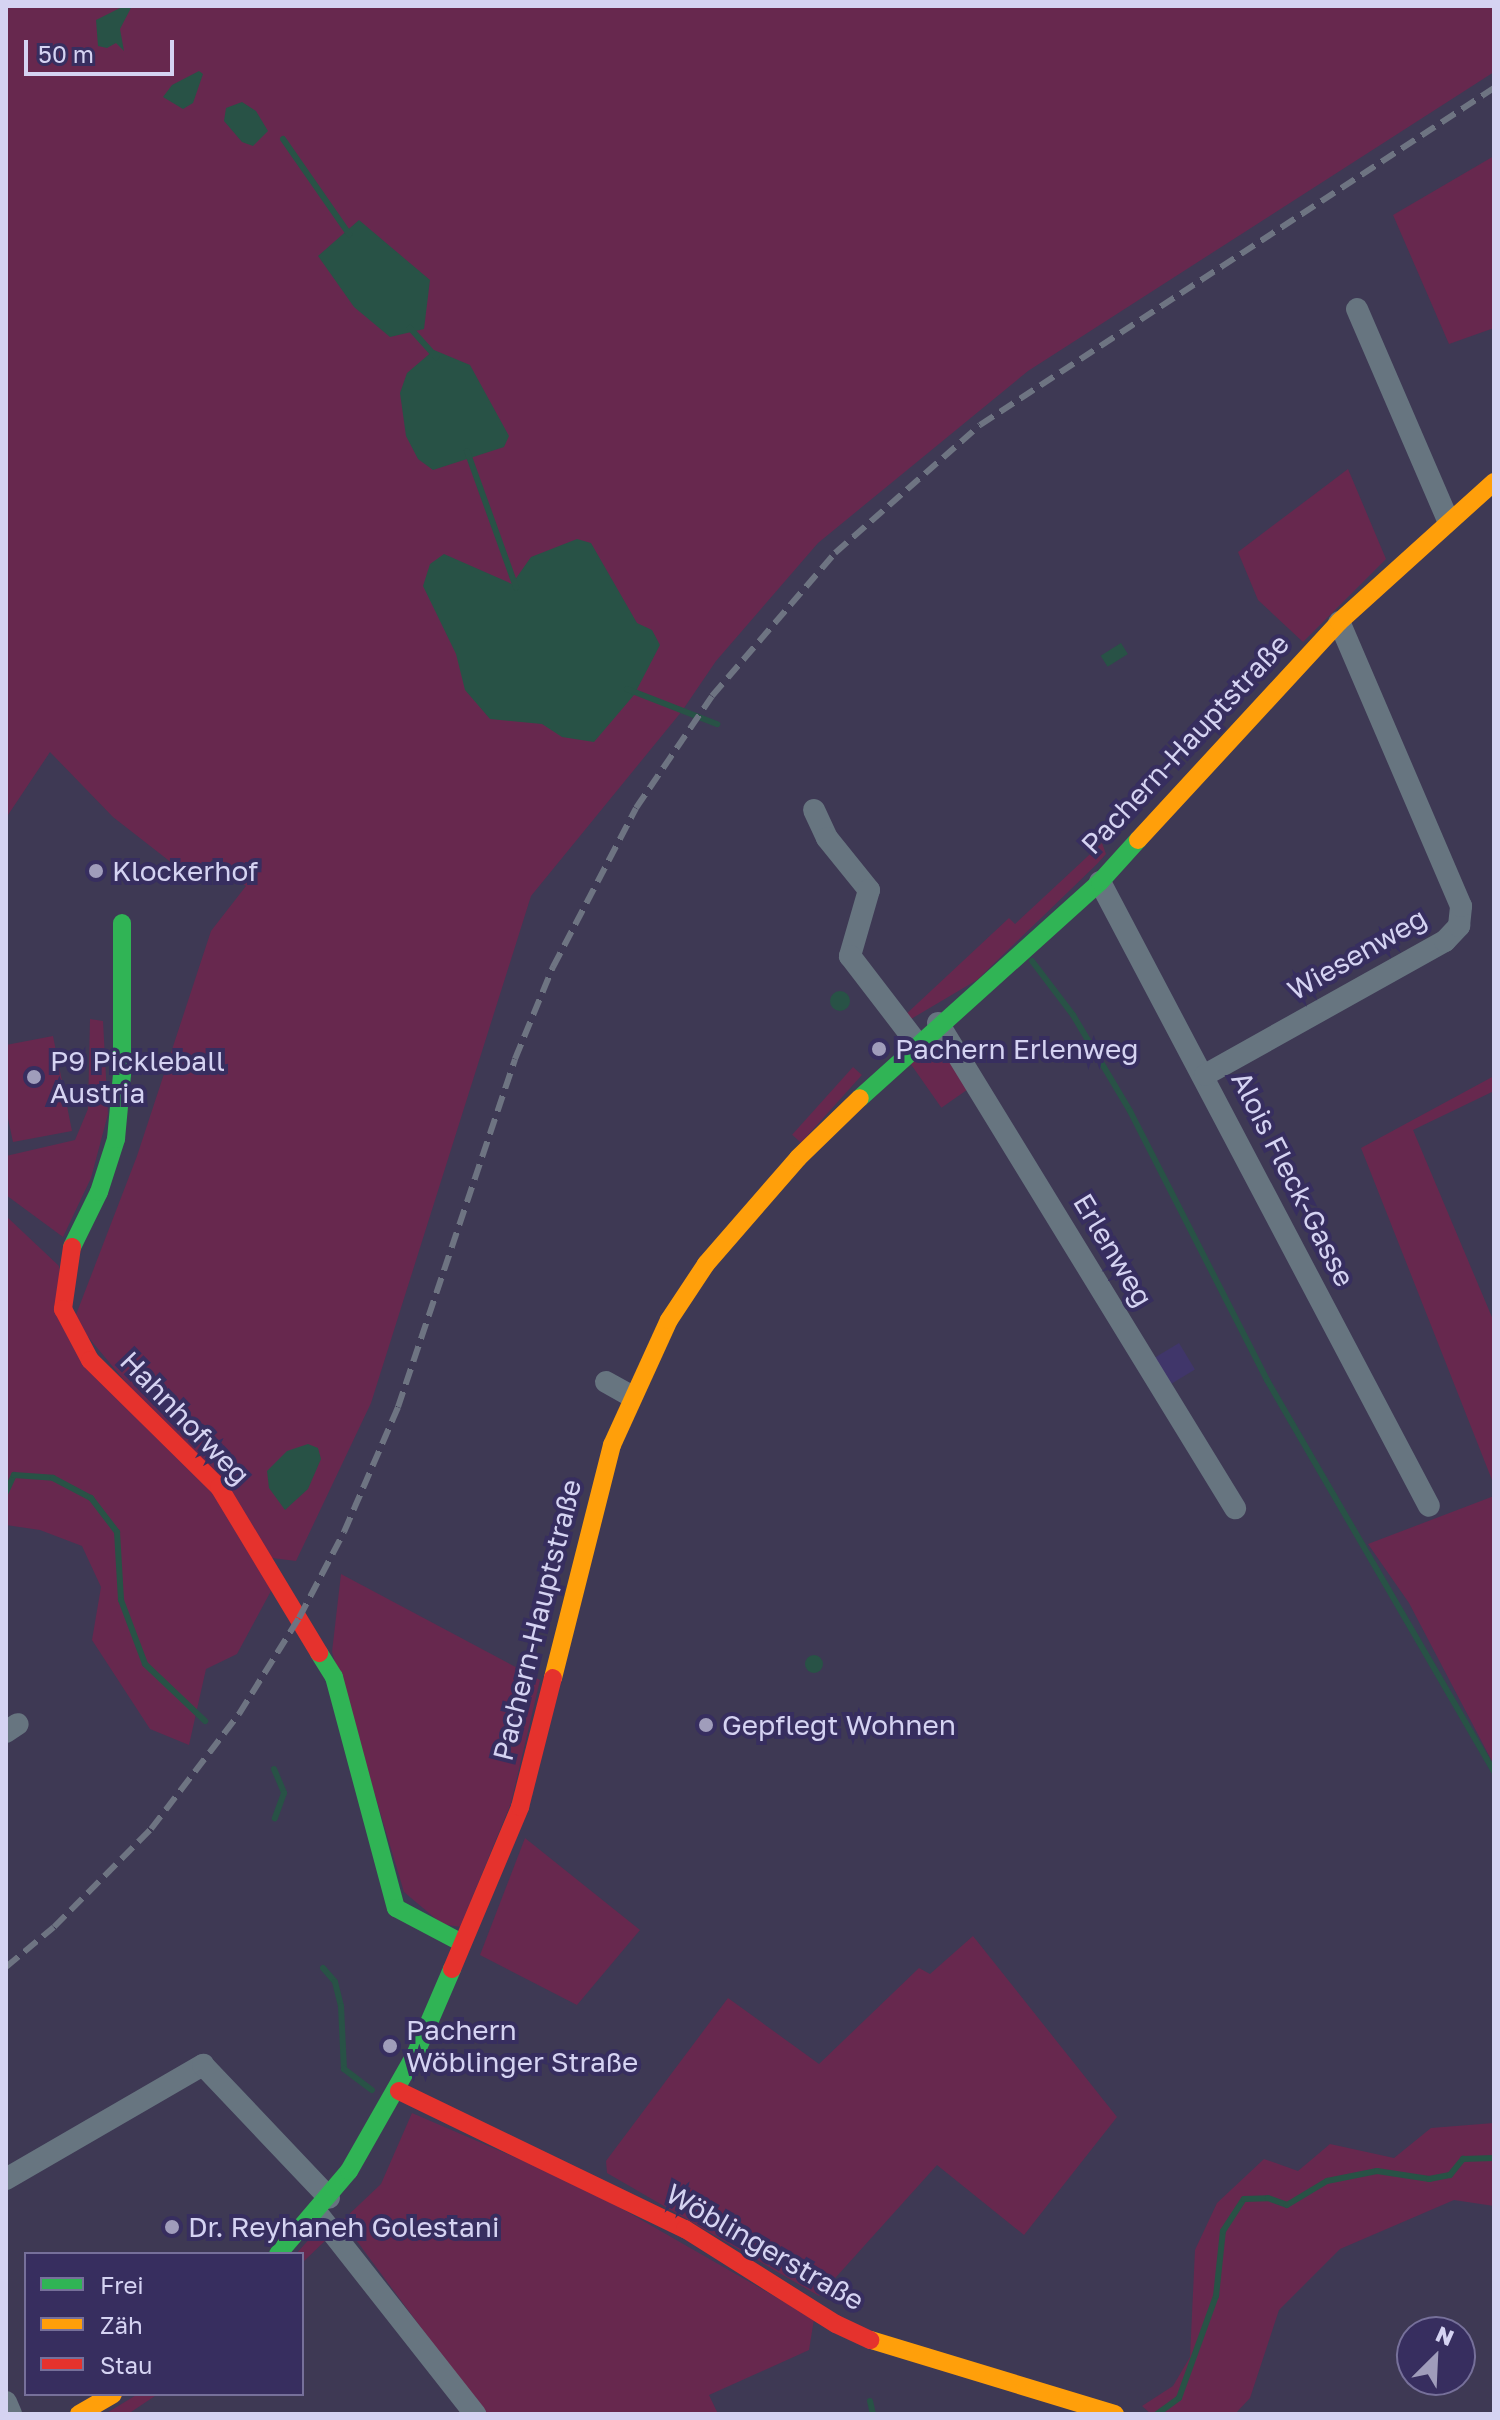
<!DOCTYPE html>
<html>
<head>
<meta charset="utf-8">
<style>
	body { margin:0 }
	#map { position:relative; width:1500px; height:2420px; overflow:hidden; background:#3e3954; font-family:"Golos Text",sans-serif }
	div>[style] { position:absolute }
	.built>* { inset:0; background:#40366a; transform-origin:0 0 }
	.green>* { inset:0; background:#67284e; transform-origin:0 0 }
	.water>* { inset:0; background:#285246; transform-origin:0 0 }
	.round { border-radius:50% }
	.stream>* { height:6px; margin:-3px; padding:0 3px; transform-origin:3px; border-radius:3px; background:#285246 }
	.street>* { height:22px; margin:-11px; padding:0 11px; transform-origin:11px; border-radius:11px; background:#677580 }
	.fast>* { height:18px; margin:-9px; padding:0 9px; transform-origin:9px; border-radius:9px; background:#30b455 }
	.slow>* { height:18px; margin:-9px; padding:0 9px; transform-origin:9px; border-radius:9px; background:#ff9f0a }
	.jam>* { height:18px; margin:-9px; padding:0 9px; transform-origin:9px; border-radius:9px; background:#e5322d }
	.rail>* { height:6px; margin-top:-3px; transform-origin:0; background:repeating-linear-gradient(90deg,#6e7482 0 16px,transparent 0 24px) }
	.dots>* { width:22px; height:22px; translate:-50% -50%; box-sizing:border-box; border:4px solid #372e5f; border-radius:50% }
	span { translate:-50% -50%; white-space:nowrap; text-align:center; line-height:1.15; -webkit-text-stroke:8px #372e5f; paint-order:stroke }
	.street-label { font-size:28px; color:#d5d3f2 }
	.poi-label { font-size:28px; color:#d5d3f2 }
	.left { translate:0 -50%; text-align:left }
	.frame { position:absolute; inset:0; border:8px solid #d5d3f2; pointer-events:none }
	.legend { position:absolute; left:24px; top:2252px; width:280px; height:144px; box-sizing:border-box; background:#372e5f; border:2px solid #76709a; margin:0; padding:10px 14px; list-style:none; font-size:24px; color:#d5d3f2 }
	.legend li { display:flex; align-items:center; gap:16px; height:40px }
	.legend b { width:40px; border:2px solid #76709a }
	.north { position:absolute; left:1396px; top:2316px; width:80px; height:80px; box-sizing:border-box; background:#372e5f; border:2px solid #76709a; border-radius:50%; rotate:24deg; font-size:22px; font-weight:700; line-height:32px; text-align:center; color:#d5d3f2 }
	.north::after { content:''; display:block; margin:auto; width:28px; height:36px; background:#a09dbb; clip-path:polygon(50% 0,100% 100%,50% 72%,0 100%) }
	.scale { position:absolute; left:24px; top:40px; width:150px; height:36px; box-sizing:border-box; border:4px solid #d5d3f2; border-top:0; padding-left:10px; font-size:24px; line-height:28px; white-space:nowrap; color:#d5d3f2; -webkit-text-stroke:6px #372e5f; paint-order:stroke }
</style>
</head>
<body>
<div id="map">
	<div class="built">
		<div style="left:1179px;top:1343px;width:31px;height:28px;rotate:59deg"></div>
	</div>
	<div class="green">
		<div style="clip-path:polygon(6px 6px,1494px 6px,1494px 72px,1028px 371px,818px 543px,716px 661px,682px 711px,531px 896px,371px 1403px,296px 1561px,272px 1558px,74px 1320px,137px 1156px,211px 931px,246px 886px,212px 860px,195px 881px,113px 817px,50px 752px,6px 818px)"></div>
		<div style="clip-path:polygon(1494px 156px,1494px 328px,1449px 344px,1393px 215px)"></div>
		<div style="clip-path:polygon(1348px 469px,1386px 559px,1303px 642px,1258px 600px,1238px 552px)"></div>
		<div style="clip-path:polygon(1102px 843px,1106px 854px,1097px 864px,977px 980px,911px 1019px,903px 1017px,1009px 918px,1015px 924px)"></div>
		<div style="clip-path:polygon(90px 1019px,103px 1021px,108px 1114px,91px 1178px,63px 1237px,6px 1195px,6px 1156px,75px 1140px,88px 1109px)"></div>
		<div style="clip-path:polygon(53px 1036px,72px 1131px,13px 1142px,6px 1109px,6px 1045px)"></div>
		<div style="left:941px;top:1041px;width:55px;height:38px;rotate:55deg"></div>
		<div style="left:853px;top:1067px;width:12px;height:91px;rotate:42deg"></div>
		<div style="clip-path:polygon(1494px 1076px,1494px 1091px,1413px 1130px,1494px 1322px,1494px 1485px,1361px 1148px)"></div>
		<div style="clip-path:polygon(6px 1216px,59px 1266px,60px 1319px,212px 1489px,272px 1589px,237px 1654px,206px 1669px,189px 1745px,150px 1729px,92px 1640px,101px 1587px,82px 1546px,40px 1530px,6px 1525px)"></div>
		<div style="clip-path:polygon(1494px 1496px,1494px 1765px,1409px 1603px,1368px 1544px)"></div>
		<div style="clip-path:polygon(341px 1574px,540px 1680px,511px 1803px,460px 1927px,442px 1924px,404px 1892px,332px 1652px)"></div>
		<div style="clip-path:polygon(525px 1838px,640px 1930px,577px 2005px,480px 1955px)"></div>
		<div style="clip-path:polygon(973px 1936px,1117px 2117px,1024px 2235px,937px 2165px,819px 2296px,607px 2173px,606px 2161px,728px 1998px,819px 2064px,919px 1968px,930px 1974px)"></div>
		<div style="clip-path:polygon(412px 2113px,584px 2187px,814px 2319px,809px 2350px,709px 2395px,718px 2414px,485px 2414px,342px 2221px,381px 2184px)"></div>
		<div style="clip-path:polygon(1494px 2123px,1494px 2206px,1454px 2200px,1340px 2249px,1279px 2310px,1250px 2398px,1235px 2414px,1151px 2414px,1142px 2406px,1173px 2386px,1190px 2357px,1195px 2250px,1217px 2203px,1264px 2159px,1298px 2171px,1330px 2144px,1394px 2158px,1431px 2128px)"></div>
		<div style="clip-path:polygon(312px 2236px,328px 2238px,302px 2263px,302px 2254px,296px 2254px)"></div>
		<div style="clip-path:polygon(138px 2394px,158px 2394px,128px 2414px,105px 2414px)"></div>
	</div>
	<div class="water">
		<div style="clip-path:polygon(124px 6px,132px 6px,120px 29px,124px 51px,116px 43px,107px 48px,98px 46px,96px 20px)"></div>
		<div style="clip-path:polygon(199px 71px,203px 74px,193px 103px,183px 109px,163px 97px,172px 85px)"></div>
		<div style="clip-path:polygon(242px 102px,256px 111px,268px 131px,253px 146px,242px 142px,224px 121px,226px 108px)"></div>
		<div style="clip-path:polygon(359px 220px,430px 280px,424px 329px,390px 337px,354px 307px,318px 256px)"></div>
		<div style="clip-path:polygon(434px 350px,470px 365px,509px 436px,504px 447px,433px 470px,418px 459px,406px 436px,400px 393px,407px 373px)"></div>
		<div style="clip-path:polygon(577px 539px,591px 543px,637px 623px,652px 630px,660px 645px,634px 695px,594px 742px,562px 737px,542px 724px,490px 719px,465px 690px,456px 654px,423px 586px,430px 564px,444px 554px,512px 584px,531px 557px)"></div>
		<div style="left:1121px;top:643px;width:13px;height:24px;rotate:58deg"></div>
		<div class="round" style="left:830px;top:991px;width:20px;height:20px"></div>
		<div style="clip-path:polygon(308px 1444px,318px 1448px,321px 1459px,308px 1489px,285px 1510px,269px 1488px,267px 1471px,287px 1451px)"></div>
		<div class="round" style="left:805px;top:1655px;width:18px;height:18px"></div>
	</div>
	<div class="stream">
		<div style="left:283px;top:139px;width:116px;rotate:55.2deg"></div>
		<div style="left:410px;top:328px;width:39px;rotate:48deg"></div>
		<div style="left:467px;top:451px;width:145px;rotate:70.2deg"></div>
		<div style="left:627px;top:689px;width:97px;rotate:21.3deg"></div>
		<div style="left:1032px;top:961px;width:68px;rotate:52.8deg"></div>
		<div style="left:1073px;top:1015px;width:112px;rotate:59.3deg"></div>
		<div style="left:1130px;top:1111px;width:302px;rotate:63deg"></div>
		<div style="left:1267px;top:1380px;width:452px;rotate:59.9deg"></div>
		<div style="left:6px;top:1492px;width:19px;rotate:-65deg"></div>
		<div style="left:14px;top:1475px;width:39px;rotate:4deg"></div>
		<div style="left:53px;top:1478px;width:43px;rotate:27.8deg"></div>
		<div style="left:91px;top:1498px;width:43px;rotate:52.6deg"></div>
		<div style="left:117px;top:1532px;width:68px;rotate:86.6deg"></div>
		<div style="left:121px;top:1600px;width:68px;rotate:69.4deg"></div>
		<div style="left:145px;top:1664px;width:83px;rotate:43.5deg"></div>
		<div style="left:274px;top:1769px;width:26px;rotate:67deg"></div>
		<div style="left:284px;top:1793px;width:27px;rotate:110deg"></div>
		<div style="left:323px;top:1968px;width:18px;rotate:49deg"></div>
		<div style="left:335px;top:1982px;width:25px;rotate:76deg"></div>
		<div style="left:341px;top:2006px;width:63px;rotate:87.3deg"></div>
		<div style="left:344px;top:2069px;width:35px;rotate:37deg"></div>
		<div style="left:870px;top:2401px;width:13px;rotate:77deg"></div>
		<div style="left:1157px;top:2414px;width:27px;rotate:-36deg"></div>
		<div style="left:1179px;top:2398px;width:109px;rotate:-70.1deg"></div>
		<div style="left:1216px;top:2296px;width:65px;rotate:-83.9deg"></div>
		<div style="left:1223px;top:2231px;width:38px;rotate:-57deg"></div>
		<div style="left:1244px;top:2199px;width:24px;rotate:-2deg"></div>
		<div style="left:1268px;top:2198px;width:20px;rotate:20deg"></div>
		<div style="left:1287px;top:2205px;width:47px;rotate:-31deg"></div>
		<div style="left:1327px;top:2181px;width:51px;rotate:-11.3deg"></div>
		<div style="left:1377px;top:2171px;width:53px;rotate:8.7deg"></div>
		<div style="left:1429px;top:2179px;width:21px;rotate:-11deg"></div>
		<div style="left:1450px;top:2175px;width:21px;rotate:-51deg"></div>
		<div style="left:1463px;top:2159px;width:31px;rotate:-2deg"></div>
	</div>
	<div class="street">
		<div style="left:1357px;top:309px;width:230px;rotate:66.7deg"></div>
		<div style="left:814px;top:810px;width:31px;rotate:65deg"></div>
		<div style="left:827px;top:838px;width:67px;rotate:51.1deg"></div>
		<div style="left:869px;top:890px;width:69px;rotate:106.1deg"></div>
		<div style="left:850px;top:956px;width:108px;rotate:52.5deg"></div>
		<div style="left:1100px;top:882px;width:705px;rotate:62.2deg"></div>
		<div style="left:938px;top:1023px;width:569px;rotate:58.52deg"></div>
		<div style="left:1205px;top:1075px;width:275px;rotate:-29.2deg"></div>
		<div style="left:1445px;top:941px;width:21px;rotate:-47deg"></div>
		<div style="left:1459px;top:926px;width:20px;rotate:-84deg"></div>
		<div style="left:1461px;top:906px;width:309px;rotate:-113.2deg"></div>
		<div style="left:606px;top:1382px;width:29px;rotate:29deg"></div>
		<div style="left:6px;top:1732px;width:14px;rotate:-34deg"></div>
		<div style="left:6px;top:2179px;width:228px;rotate:-30.1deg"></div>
		<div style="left:203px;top:2065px;width:183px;rotate:46.5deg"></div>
		<div style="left:317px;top:2213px;width:256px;rotate:51.8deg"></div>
		<div style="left:6px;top:2402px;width:13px;rotate:67deg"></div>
	</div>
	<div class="fast">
		<div style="left:860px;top:1098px;width:323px;rotate:-42deg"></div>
		<div style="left:1100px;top:882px;width:57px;rotate:-47.9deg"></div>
		<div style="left:72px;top:1247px;width:61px;rotate:-63.9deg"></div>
		<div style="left:99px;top:1192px;width:56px;rotate:-72.2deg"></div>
		<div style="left:116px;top:1139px;width:65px;rotate:-84.7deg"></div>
		<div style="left:122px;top:1074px;width:151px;rotate:-90deg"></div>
		<div style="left:319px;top:1653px;width:28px;rotate:58deg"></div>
		<div style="left:334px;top:1677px;width:239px;rotate:75deg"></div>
		<div style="left:396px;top:1908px;width:75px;rotate:27.9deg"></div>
		<div style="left:278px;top:2254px;width:109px;rotate:-49.5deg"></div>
		<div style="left:349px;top:2171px;width:133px;rotate:-60.4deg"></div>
		<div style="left:415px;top:2055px;width:94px;rotate:-66.7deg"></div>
	</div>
	<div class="slow">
		<div style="left:1138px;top:840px;width:297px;rotate:-47.3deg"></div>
		<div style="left:1339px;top:622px;width:209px;rotate:-42.1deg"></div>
		<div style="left:553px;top:1678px;width:240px;rotate:-75.8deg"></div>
		<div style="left:612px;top:1445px;width:137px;rotate:-65.5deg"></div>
		<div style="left:669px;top:1320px;width:67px;rotate:-56.5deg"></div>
		<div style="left:706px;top:1264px;width:140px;rotate:-49deg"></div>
		<div style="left:798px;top:1158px;width:86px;rotate:-44.1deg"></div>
		<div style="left:871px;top:2340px;width:255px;rotate:16.9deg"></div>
		<div style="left:79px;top:2414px;width:39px;rotate:-30deg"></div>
	</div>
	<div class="jam">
		<div style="left:72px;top:1247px;width:63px;rotate:98.3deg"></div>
		<div style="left:63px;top:1309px;width:58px;rotate:62.1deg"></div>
		<div style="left:90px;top:1360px;width:181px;rotate:44.6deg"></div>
		<div style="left:219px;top:1487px;width:194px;rotate:58.9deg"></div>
		<div style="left:452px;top:1969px;width:176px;rotate:-67.2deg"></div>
		<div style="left:520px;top:1807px;width:133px;rotate:-75.7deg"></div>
		<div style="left:399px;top:2091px;width:318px;rotate:25.8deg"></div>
		<div style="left:685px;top:2229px;width:178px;rotate:32.2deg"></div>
		<div style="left:836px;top:2324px;width:38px;rotate:25deg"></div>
	</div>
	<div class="rail">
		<div style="left:6px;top:1967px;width:62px;rotate:-39.8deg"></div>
		<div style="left:54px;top:1927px;width:138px;rotate:-45.3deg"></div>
		<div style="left:151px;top:1829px;width:145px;rotate:-52.6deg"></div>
		<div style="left:239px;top:1714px;width:113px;rotate:-58deg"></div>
		<div style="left:299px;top:1618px;width:97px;rotate:-62.4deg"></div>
		<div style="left:344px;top:1532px;width:136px;rotate:-66.6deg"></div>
		<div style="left:398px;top:1407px;width:367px;rotate:-71.4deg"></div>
		<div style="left:515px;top:1059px;width:100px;rotate:-67.6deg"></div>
		<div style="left:553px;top:967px;width:179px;rotate:-62.4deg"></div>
		<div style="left:636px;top:808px;width:135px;rotate:-55.8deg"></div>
		<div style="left:712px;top:696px;width:189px;rotate:-49.3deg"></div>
		<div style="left:835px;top:553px;width:193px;rotate:-41.4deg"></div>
		<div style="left:980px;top:425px;width:615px;rotate:-33.25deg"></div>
	</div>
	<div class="dots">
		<div style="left:96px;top:871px;background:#a09dbb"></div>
		<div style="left:879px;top:1049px;background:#a09dbb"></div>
		<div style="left:34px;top:1077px;background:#a09dbb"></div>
		<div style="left:706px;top:1725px;background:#a09dbb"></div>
		<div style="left:390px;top:2046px;background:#a09dbb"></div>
		<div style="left:172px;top:2227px;background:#a09dbb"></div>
	</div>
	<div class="street-label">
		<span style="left:1185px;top:744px;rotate:-47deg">Pachern-Hauptstraße</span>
		<span style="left:1357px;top:954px;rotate:-30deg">Wiesenweg</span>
		<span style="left:1293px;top:1179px;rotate:63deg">Alois Fleck-Gasse</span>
		<span style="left:1113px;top:1250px;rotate:59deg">Erlenweg</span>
		<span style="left:185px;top:1418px;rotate:46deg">Hahnhofweg</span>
		<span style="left:537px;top:1620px;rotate:-76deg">Pachern-Hauptstraße</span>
		<span style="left:765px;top:2247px;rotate:30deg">Wöblingerstraße</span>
	</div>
	<div class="poi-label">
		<span class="left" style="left:112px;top:871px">Klockerhof</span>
		<span class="left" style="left:895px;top:1049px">Pachern Erlenweg</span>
		<span class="left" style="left:50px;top:1077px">P9 Pickleball<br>Austria</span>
		<span class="left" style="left:722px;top:1725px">Gepflegt Wohnen</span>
		<span class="left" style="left:406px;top:2046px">Pachern<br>Wöblinger Straße</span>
		<span class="left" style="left:188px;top:2227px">Dr. Reyhaneh Golestani</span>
	</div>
	<div class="frame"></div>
	<ul class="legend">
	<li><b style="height:10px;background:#30b455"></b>Frei</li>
	<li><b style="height:10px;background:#ff9f0a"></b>Zäh</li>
	<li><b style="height:10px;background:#e5322d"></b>Stau</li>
	</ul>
	<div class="north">N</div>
	<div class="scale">50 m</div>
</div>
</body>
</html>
